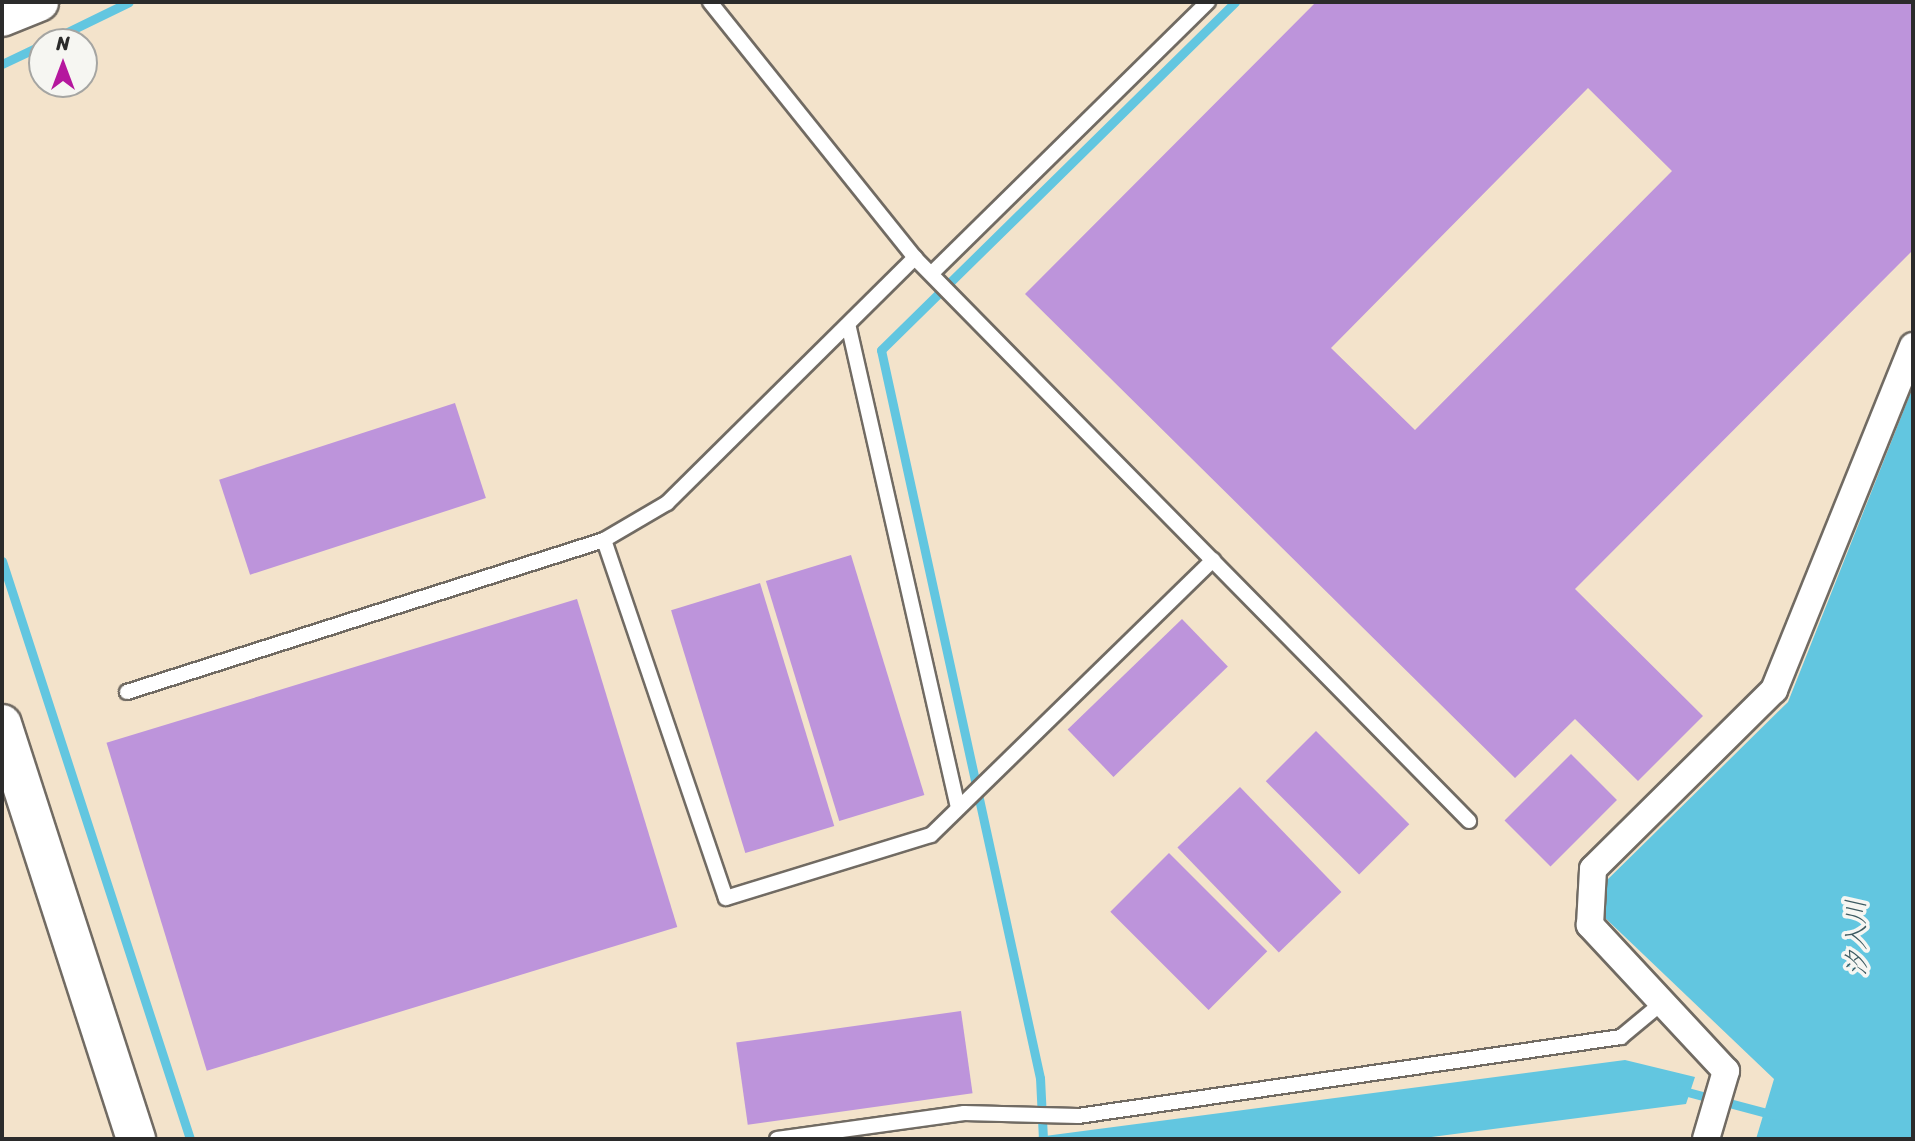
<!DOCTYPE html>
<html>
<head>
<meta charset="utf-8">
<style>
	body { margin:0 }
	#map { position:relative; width:1915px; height:1141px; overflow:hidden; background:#f3e3cb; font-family:Sriracha,"Klee One",sans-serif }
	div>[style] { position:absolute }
	.water>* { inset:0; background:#62c6e0 }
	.stream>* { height:9px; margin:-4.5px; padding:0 4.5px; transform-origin:4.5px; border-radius:4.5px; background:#62c6e0 }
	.building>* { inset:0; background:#bd94db; transform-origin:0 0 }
	.roads { filter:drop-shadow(2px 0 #716b63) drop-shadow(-2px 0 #716b63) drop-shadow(0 2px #716b63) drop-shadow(0 -2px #716b63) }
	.lane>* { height:14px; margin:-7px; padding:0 7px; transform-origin:7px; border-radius:7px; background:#fff }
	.street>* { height:26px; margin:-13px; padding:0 13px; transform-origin:13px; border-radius:13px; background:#fff }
	.secondary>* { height:38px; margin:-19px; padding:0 19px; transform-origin:19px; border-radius:19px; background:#fff }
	span { translate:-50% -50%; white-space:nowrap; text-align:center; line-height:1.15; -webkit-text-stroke:7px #f6f6f2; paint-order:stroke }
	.water-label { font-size:26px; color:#3c5a61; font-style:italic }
	.frame { position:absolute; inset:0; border:4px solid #2b2b2b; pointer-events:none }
	.north { position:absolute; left:28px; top:28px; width:70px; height:70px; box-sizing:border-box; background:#f6f6f2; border:2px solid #a5a5a2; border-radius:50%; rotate:0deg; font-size:19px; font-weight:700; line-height:28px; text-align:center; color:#2b2b2b }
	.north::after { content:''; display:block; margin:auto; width:24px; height:32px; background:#b5179e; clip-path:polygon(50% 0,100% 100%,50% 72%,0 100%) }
</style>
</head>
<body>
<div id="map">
	<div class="water">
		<div style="clip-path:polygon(1913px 387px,1913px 1139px,1756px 1139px,1774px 1079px,1601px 914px,1604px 883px,1788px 702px)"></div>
		<div style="clip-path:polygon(1625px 1060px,1695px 1077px,1686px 1104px,1416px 1139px,1022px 1139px)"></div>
	</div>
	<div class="stream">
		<div style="left:47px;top:42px;width:91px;rotate:-26deg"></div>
		<div style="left:2px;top:64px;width:44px;rotate:-25.4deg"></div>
		<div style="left:2px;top:561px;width:608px;rotate:71.98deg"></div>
		<div style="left:1680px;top:1090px;width:97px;rotate:14.9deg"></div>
		<div style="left:1043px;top:1139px;width:61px;rotate:-92.8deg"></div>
		<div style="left:1040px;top:1078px;width:745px;rotate:-102.32deg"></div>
		<div style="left:881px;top:350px;width:496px;rotate:-44.5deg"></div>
	</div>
	<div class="building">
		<div style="clip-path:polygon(evenodd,1316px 2px,1913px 2px,1913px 250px,1575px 589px,1703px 716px,1638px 781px,1575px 719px,1515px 778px,1025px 294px,1316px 2px,1588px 88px,1672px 171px,1415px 430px,1331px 348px,1588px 88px)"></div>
		<div style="left:455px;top:403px;width:100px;height:248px;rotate:72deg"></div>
		<div style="left:851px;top:555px;width:251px;height:89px;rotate:73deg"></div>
		<div style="left:760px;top:583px;width:254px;height:93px;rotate:73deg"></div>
		<div style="left:577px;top:599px;width:343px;height:492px;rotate:73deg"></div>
		<div style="left:1182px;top:619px;width:66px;height:159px;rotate:46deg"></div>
		<div style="left:1316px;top:731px;width:132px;height:71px;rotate:45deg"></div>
		<div style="left:1571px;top:754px;width:65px;height:94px;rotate:45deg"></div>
		<div style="left:1240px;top:787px;width:146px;height:87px;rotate:46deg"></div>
		<div style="left:1169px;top:853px;width:139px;height:83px;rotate:45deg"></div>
		<div style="left:961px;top:1011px;width:83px;height:227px;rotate:82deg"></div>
	</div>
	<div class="roads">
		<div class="lane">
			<div style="left:710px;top:2px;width:328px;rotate:51.3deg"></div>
			<div style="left:915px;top:258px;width:790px;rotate:45.46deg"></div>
			<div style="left:932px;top:273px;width:387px;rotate:-44.5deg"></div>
			<div style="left:849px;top:328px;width:491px;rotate:77.2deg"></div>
			<div style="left:604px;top:540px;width:378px;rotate:71.2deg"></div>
			<div style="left:726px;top:898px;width:214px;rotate:-17.1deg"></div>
			<div style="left:931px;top:835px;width:394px;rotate:-44.3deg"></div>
			<div style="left:127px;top:692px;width:501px;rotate:-17.67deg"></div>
			<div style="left:604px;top:540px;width:73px;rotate:-30.4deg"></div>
			<div style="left:667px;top:503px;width:349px;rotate:-44.7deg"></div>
			<div style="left:777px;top:1139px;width:189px;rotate:-7.9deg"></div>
			<div style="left:964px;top:1113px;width:114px;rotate:1.5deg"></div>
			<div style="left:1078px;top:1116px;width:549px;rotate:-8.28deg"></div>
			<div style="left:1621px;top:1037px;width:55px;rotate:-39.8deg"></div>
		</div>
		<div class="street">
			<div style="left:1706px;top:1139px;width:71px;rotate:-73.6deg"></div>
			<div style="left:1726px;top:1071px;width:200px;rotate:-133deg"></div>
			<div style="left:1590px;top:925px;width:56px;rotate:-86.9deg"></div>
			<div style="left:1593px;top:869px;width:255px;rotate:-44.7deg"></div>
			<div style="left:1774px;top:690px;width:371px;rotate:-68deg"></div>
		</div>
		<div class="secondary">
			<div style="left:2px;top:17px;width:40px;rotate:-22deg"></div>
			<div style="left:2px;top:724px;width:436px;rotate:72.1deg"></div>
		</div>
	</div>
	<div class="water-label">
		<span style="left:1857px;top:938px;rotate:-91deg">汐入川</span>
	</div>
	<div class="frame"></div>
	<div class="north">N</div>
</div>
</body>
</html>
